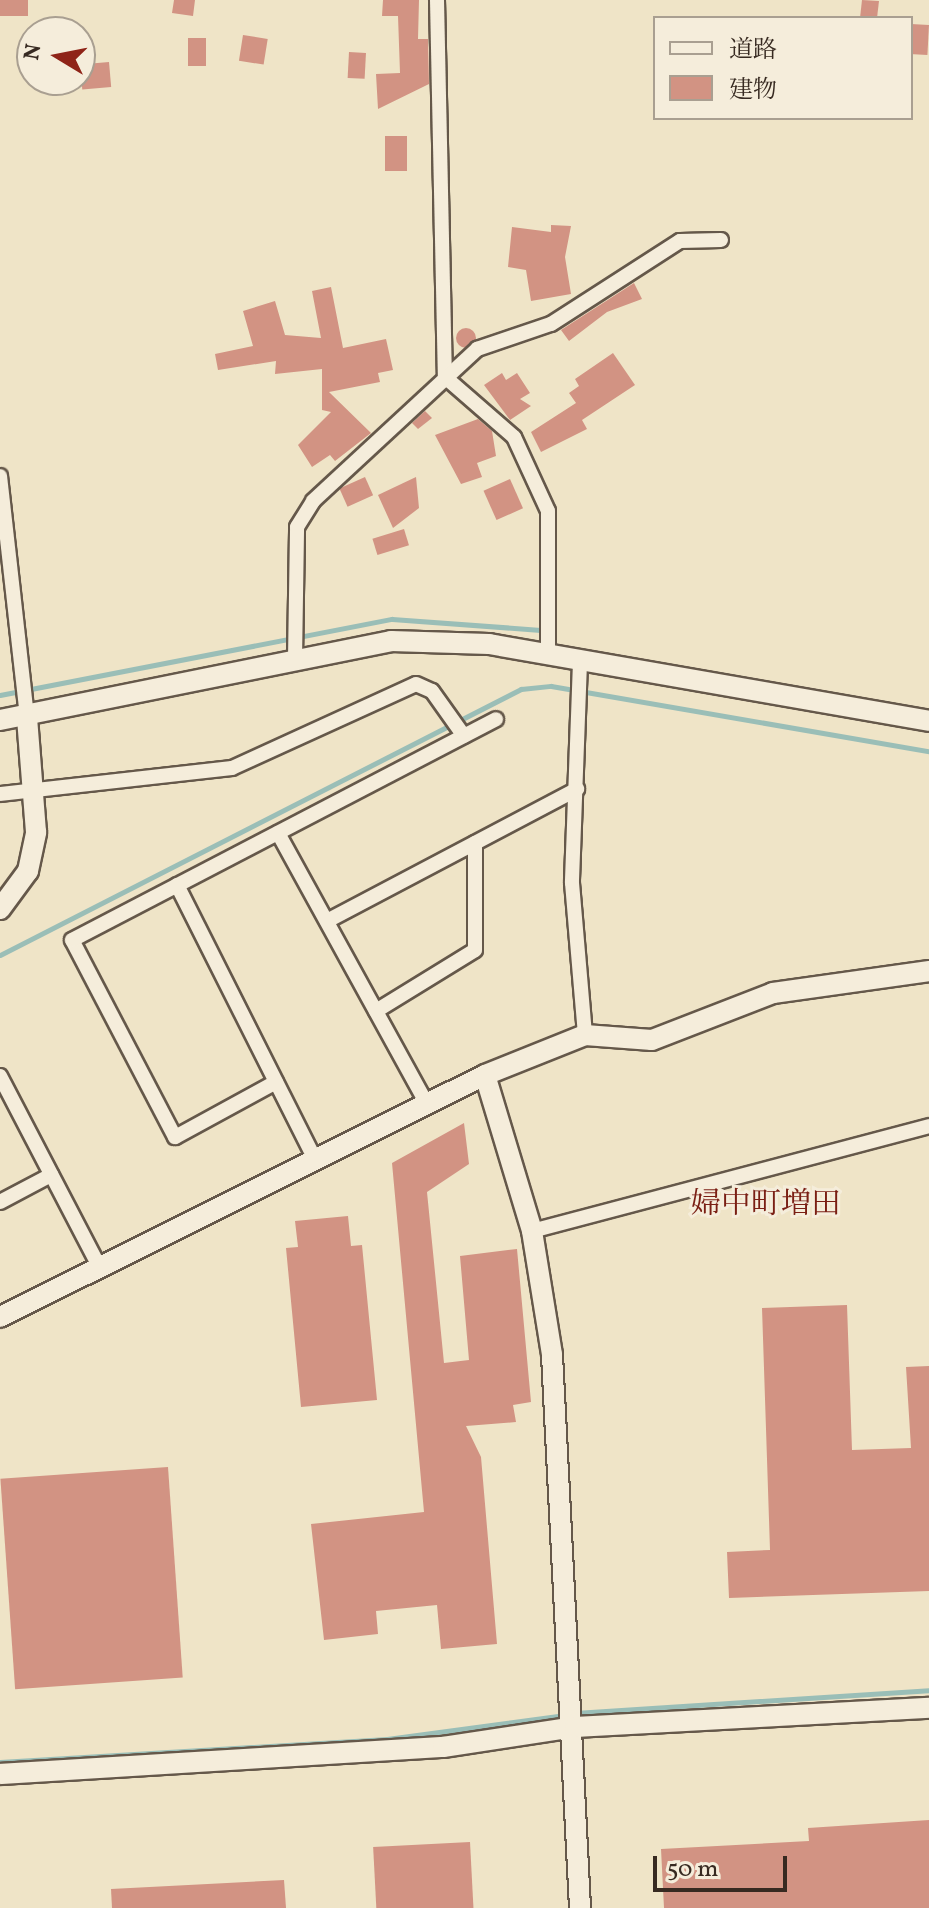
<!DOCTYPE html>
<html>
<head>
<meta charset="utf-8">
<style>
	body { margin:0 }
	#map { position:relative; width:929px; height:1908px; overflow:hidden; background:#efe4c7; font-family:Vollkorn,"Noto Serif JP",serif }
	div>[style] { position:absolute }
	.stream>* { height:5px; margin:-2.5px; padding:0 2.5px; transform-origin:2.5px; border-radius:2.5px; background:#9abeb7 }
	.building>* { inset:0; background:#d29383; transform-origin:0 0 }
	.round { border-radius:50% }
	.roads { filter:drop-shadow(2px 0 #65584a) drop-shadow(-2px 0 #65584a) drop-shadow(0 2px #65584a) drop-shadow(0 -2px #65584a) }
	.street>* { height:14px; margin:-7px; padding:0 7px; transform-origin:7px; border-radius:7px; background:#f5eddb }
	.secondary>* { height:20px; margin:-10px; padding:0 10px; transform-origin:10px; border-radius:10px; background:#f5eddb }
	span { translate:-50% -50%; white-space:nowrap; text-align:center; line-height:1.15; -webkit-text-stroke:6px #f5eddb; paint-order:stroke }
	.neighbourhood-label { font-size:30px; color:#7a1f14 }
	.legend { position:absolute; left:653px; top:16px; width:260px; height:104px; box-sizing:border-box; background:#f5eddb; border:2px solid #a99f91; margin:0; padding:10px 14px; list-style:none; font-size:24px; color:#372a21 }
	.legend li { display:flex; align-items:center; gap:16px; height:40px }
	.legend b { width:40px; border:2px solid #a99f91 }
	.north { position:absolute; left:16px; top:16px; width:80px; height:80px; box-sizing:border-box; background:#f5eddb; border:2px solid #a99f91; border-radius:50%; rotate:280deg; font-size:22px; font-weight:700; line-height:32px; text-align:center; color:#372a21 }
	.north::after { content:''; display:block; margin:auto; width:28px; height:36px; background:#8f2418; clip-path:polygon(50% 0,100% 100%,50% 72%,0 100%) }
	.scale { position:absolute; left:653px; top:1856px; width:134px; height:36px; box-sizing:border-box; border:4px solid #372a21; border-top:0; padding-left:10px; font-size:24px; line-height:28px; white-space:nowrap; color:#372a21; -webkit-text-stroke:6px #f5eddb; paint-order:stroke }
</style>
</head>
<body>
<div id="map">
	<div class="stream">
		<div style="left:0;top:695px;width:399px;rotate:-11deg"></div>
		<div style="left:392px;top:619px;width:149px;rotate:4.2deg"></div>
		<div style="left:0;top:955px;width:585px;rotate:-27.05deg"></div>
		<div style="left:521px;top:689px;width:30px;rotate:-6deg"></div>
		<div style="left:551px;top:686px;width:384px;rotate:9.8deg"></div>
		<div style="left:575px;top:1713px;width:355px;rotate:-3.7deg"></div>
		<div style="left:0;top:1762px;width:388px;rotate:-3.4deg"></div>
		<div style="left:387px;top:1739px;width:180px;rotate:-7.7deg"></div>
	</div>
	<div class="building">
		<div style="left:0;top:0;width:28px;height:16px"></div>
		<div style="clip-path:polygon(174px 0,195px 0,193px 16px,172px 13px)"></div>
		<div style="clip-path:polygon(383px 0,419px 0,418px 39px,428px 39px,429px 84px,378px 109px,376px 74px,400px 73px,398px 16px,382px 16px)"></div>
		<div style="clip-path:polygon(862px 0,879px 1px,877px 18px,860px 18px)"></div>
		<div style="left:911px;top:24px;width:18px;height:30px;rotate:3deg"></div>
		<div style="left:243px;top:35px;width:25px;height:26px;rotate:9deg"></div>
		<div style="left:188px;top:38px;width:18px;height:28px"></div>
		<div style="left:349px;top:52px;width:17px;height:26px;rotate:3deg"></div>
		<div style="left:109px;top:62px;width:25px;height:29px;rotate:85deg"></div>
		<div style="left:385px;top:136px;width:22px;height:35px"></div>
		<div style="clip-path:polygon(551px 225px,571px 226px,565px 257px,571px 294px,531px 301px,526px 270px,508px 267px,512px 227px,551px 232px)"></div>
		<div style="clip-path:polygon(634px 283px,642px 299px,607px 312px,569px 341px,561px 330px)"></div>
		<div style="clip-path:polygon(331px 287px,343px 348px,386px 339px,393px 370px,378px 373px,380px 382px,329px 392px,371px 433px,335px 461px,330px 455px,312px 467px,298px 445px,331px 412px,322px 410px,322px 369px,275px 374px,276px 361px,218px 370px,215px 354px,253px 346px,243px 311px,275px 301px,285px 335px,321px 338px,312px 291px)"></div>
		<div class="round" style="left:456px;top:328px;width:20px;height:20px"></div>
		<div style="clip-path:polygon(613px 353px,635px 385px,582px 420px,587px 429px,541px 452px,531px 432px,576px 403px,569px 393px,579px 386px,575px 379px)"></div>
		<div style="clip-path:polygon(502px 373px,506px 380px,517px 373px,530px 393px,520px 399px,531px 406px,510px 420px,484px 385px)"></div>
		<div style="clip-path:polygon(425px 411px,432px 418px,418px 429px,412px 423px)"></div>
		<div style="clip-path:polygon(478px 419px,492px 431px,496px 456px,477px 463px,482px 477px,461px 484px,435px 435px)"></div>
		<div style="left:365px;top:477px;width:20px;height:28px;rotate:66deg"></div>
		<div style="clip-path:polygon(416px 477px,419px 508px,393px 528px,378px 495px)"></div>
		<div style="left:510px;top:479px;width:32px;height:29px;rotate:66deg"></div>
		<div style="left:404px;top:529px;width:17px;height:33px;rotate:73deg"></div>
		<div style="clip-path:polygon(464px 1123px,469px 1164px,427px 1192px,444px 1363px,469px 1360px,460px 1256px,517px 1249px,531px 1402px,513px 1405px,516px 1422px,466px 1426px,481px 1457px,497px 1644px,441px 1649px,437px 1605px,376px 1611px,378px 1634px,324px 1640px,311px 1524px,424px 1512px,392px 1163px)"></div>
		<div style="clip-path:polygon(348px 1216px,351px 1246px,362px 1245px,377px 1400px,301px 1407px,286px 1248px,298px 1247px,295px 1221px)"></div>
		<div style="clip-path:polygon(847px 1305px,852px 1450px,911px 1448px,906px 1367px,929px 1366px,929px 1591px,729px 1598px,727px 1552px,770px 1550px,762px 1308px)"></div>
		<div style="left:168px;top:1467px;width:211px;height:168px;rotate:86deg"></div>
		<div style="clip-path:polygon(929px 1820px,929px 1908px,664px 1908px,661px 1849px,809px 1841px,808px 1828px)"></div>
		<div style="left:470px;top:1842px;width:66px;height:97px;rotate:87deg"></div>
		<div style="clip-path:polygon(284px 1880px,286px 1908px,112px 1908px,111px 1889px)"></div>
	</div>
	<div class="roads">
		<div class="street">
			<div style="left:437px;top:0;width:377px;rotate:88.8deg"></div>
			<div style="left:445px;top:377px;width:91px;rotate:41deg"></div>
			<div style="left:514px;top:437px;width:81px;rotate:65.3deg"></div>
			<div style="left:548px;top:511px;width:143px;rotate:90deg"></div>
			<div style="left:0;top:476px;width:244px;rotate:83.6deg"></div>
			<div style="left:295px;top:659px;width:132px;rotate:-89.1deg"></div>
			<div style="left:297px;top:527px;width:31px;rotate:-58deg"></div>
			<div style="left:313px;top:501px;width:224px;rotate:-42.8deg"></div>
			<div style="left:477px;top:349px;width:78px;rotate:-18.7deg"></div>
			<div style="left:551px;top:324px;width:153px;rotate:-32.8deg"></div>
			<div style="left:680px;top:241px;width:41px;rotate:-1.4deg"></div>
			<div style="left:580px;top:662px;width:221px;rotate:92.1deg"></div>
			<div style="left:572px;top:883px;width:153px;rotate:85.1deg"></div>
			<div style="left:0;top:794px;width:233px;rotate:-6.4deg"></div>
			<div style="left:232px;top:768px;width:202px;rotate:-24.5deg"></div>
			<div style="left:416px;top:684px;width:17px;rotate:24deg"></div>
			<div style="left:432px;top:691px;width:55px;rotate:54.6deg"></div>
			<div style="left:278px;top:833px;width:309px;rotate:61.2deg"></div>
			<div style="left:177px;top:885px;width:307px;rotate:63.3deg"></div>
			<div style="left:327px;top:921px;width:283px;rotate:-27.8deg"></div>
			<div style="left:376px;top:1011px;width:116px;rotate:-31.6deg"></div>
			<div style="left:475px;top:950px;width:107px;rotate:-90deg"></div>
			<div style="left:0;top:1076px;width:214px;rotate:62.5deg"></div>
			<div style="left:276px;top:1082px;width:115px;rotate:151.4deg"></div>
			<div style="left:175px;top:1137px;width:222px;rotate:-117.6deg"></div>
			<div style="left:72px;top:940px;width:478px;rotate:-27.5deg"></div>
			<div style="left:0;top:1202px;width:58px;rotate:-27.9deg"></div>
			<div style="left:532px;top:1231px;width:411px;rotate:-14.8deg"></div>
		</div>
		<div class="secondary">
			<div style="left:0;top:720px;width:399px;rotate:-11.4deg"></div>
			<div style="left:391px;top:641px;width:98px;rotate:1.8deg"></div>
			<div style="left:489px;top:644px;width:447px;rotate:9.9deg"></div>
			<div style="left:0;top:909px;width:47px;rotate:-53.6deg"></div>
			<div style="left:28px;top:871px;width:40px;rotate:-78deg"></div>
			<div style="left:36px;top:832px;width:114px;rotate:-94.5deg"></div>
			<div style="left:485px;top:1075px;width:163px;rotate:73.2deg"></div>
			<div style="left:532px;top:1231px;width:126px;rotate:80.8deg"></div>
			<div style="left:552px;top:1355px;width:554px;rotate:87.1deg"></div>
			<div style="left:0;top:1317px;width:542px;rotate:-26.52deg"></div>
			<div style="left:485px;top:1075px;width:108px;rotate:-21.8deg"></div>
			<div style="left:585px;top:1035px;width:67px;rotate:4.3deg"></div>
			<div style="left:652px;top:1040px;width:130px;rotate:-21.2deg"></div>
			<div style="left:773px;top:993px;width:158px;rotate:-8deg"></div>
			<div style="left:0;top:1774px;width:444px;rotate:-3.5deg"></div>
			<div style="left:443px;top:1747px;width:134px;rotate:-8.6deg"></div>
			<div style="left:575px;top:1727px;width:355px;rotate:-3.1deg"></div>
		</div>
	</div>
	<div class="neighbourhood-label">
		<span style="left:766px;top:1205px">婦中町増田</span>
	</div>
	<ul class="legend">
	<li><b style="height:10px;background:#f5eddb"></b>道路</li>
	<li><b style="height:22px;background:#d29383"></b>建物</li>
	</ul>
	<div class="north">N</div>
	<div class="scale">50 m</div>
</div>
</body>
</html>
